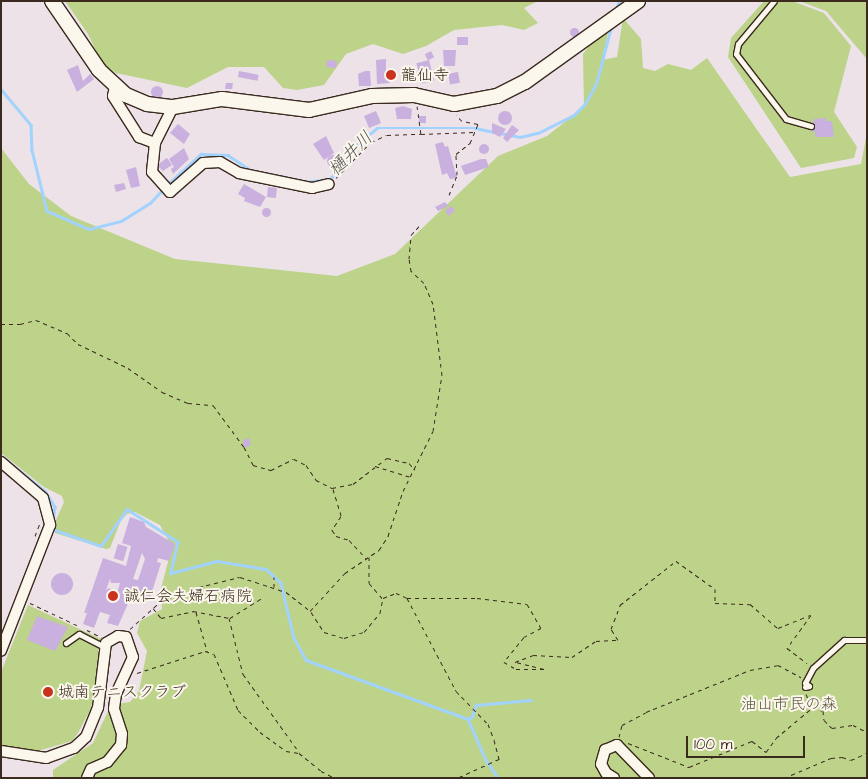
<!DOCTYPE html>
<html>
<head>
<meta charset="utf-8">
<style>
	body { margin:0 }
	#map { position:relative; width:868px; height:779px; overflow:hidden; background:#ece2e8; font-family:"Architects Daughter","Klee One",sans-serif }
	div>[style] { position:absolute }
	.green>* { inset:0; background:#bcd389 }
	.stream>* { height:2.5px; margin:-1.25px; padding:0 1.25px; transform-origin:1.25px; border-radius:1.25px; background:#a2d2fe }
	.building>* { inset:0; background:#c9b0de; transform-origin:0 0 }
	.round { border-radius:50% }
	.path>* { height:1px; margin-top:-0.5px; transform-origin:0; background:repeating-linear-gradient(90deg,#3b2a1e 0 4px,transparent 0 8px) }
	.roads { filter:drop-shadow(1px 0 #3b2a1e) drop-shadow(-1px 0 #3b2a1e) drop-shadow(0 1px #3b2a1e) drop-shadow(0 -1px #3b2a1e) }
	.lane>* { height:5px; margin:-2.5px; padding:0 2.5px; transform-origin:2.5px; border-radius:2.5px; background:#fbf7ec }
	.street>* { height:10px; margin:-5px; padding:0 5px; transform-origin:5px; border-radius:5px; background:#fbf7ec }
	.secondary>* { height:14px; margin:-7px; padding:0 7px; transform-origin:7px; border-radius:7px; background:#fbf7ec }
	.dots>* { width:14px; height:14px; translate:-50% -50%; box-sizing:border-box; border:2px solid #fbf7ec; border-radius:50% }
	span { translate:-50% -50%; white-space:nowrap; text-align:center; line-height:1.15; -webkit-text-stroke:4px #fbf7ec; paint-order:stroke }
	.poi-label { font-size:16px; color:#3b2a1e }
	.left { translate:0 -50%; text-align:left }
	.park-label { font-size:16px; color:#5b5439 }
	.water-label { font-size:18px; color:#555456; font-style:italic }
	.frame { position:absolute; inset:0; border:2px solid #3b2a1e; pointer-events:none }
	.scale { position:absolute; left:686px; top:736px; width:119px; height:22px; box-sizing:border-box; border:2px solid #3b2a1e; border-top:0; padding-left:6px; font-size:15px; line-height:18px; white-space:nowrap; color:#3b2a1e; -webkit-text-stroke:4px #fbf7ec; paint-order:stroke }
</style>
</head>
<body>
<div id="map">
	<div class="green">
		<div style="clip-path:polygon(65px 1px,538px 1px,524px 8px,538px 23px,524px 30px,502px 25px,454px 30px,426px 46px,403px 54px,373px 44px,346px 54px,324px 85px,297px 90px,283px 88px,264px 67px,228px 67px,187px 88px,116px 73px,102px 64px,88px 34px)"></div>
		<div style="clip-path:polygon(764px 1px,792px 1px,824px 13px,851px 46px,834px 112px,857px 147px,854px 158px,801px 168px,728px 57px,731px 38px)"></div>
		<div style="clip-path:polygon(799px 1px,867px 1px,867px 59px,826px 11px)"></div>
		<div style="clip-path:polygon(623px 18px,641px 39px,643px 68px,655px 71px,668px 64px,691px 70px,707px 58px,790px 177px,861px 164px,867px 133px,867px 778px,53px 778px,53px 770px,93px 743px,111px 705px,130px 702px,139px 691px,147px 651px,137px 633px,140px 621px,162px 609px,160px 592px,172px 547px,160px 525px,135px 512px,127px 514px,121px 520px,110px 548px,106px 549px,55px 533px,53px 527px,64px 502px,62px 496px,44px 487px,1px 453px,1px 148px,29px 184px,71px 216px,175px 259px,337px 276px,395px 254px,498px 156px,547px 136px,584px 107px,583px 54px,598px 34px,608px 33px,602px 60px,617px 57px)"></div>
		<div style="clip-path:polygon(28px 605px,101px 639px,98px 646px,101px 674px,90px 710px,78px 733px,72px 741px,38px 751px,1px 747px,1px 672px)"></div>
	</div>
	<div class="stream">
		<div style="left:616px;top:9px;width:9px;rotate:-69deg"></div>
		<div style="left:1px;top:89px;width:47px;rotate:50.2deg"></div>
		<div style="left:31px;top:125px;width:25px;rotate:88deg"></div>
		<div style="left:32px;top:150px;width:63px;rotate:76.2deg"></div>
		<div style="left:47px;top:211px;width:46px;rotate:23.2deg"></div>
		<div style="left:89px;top:229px;width:33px;rotate:-14deg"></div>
		<div style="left:121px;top:221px;width:34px;rotate:-32deg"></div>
		<div style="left:150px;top:203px;width:21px;rotate:-47deg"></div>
		<div style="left:500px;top:133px;width:20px;rotate:11deg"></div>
		<div style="left:520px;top:137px;width:18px;rotate:-13deg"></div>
		<div style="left:538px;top:133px;width:40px;rotate:-26.6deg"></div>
		<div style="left:574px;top:115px;width:14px;rotate:-45deg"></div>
		<div style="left:584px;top:105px;width:24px;rotate:-60deg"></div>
		<div style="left:596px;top:84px;width:59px;rotate:-75.3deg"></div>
		<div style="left:274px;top:175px;width:11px;rotate:10deg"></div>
		<div style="left:305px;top:182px;width:25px;rotate:-7deg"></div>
		<div style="left:330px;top:179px;width:46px;rotate:-51.1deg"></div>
		<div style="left:359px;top:143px;width:23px;rotate:-40deg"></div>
		<div style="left:377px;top:128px;width:98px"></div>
		<div style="left:475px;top:128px;width:19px;rotate:12deg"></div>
		<div style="left:168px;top:184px;width:45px;rotate:-42.3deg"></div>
		<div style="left:201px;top:154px;width:27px;rotate:2deg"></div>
		<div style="left:228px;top:155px;width:30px;rotate:34deg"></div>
		<div style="left:1px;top:456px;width:56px;rotate:38.5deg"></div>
		<div style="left:45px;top:491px;width:19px;rotate:58deg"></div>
		<div style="left:55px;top:507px;width:14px;rotate:98deg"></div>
		<div style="left:52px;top:529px;width:52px;rotate:19.1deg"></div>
		<div style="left:101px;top:546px;width:45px;rotate:-54.9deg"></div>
		<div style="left:127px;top:509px;width:61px;rotate:32.9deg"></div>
		<div style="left:178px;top:542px;width:32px;rotate:103deg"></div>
		<div style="left:171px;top:573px;width:48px;rotate:-14.6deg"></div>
		<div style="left:217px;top:561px;width:50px;rotate:9.3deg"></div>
		<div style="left:266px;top:569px;width:21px;rotate:43deg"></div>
		<div style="left:281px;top:583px;width:57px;rotate:76.7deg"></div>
		<div style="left:294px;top:638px;width:25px;rotate:61deg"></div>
		<div style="left:306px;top:660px;width:172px;rotate:20deg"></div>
		<div style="left:468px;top:719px;width:45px;rotate:66.3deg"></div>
		<div style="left:486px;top:760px;width:22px;rotate:56deg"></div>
		<div style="left:468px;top:719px;width:4px;rotate:-27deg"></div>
		<div style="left:472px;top:717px;width:13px;rotate:-72deg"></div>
		<div style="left:476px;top:705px;width:55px;rotate:-5.2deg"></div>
	</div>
	<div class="building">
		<div class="round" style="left:569.5px;top:27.5px;width:9px;height:9px"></div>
		<div style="left:468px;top:37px;width:8px;height:11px;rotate:90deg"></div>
		<div style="clip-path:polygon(443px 50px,456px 50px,455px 66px,444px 66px)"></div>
		<div style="left:431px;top:51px;width:7px;height:7px;rotate:63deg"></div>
		<div style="clip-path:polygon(386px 59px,386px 76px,390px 83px,377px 84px,376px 60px)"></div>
		<div style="left:327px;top:60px;width:10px;height:7px;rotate:6deg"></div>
		<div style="left:429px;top:60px;width:21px;height:13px;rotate:76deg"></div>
		<div style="clip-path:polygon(78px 65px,83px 81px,90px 74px,94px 79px,77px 92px,67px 70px)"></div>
		<div style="left:239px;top:71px;width:20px;height:6px;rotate:11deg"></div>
		<div style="clip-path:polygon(365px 71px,370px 71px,371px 86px,359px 86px,358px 74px)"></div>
		<div style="left:458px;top:72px;width:11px;height:10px;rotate:80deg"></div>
		<div style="clip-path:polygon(226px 83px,233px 83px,232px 89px,225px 89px)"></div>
		<div class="round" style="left:151px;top:86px;width:12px;height:12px"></div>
		<div style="clip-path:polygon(403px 106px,412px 109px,411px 119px,397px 119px,395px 108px)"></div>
		<div style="left:376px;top:111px;width:13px;height:13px;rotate:67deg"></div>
		<div class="round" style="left:498px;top:111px;width:14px;height:14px"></div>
		<div style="left:419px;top:116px;width:7px;height:7px"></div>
		<div style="clip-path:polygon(826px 118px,826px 121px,832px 121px,834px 137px,815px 137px,815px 131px,811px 132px,814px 119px)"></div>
		<div style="clip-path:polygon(492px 123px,506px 129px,500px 137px,492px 133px)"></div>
		<div style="clip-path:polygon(178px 124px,190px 134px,184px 144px,170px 133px)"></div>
		<div style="clip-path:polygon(512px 125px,519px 130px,507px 142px,503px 138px)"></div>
		<div style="clip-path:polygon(326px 136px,334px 153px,324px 160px,313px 144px)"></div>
		<div style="clip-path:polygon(443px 142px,445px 147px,448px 146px,457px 178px,450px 179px,447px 173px,442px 175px,435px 144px)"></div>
		<div class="round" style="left:479px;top:144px;width:10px;height:10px"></div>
		<div style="clip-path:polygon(184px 148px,189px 159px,173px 174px,171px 169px,174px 167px,169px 159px)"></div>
		<div class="round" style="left:327px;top:155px;width:12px;height:12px"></div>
		<div style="clip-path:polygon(167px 158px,172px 165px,163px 171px,157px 165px)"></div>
		<div style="clip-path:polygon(481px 159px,486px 159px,489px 167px,465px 175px,461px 166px)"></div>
		<div style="clip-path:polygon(136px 167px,140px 186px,131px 188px,126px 170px)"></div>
		<div style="clip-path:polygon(124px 183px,126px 189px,116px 192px,114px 185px)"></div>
		<div style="clip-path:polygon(244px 184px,266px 197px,260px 207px,244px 201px,245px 198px,238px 194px)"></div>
		<div style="left:268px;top:187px;width:9px;height:10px;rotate:6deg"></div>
		<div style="clip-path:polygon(445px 202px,448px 206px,438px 211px,435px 207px)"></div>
		<div style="clip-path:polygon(451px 206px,455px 210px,449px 216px,445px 211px)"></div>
		<div class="round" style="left:261.5px;top:207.5px;width:9px;height:9px"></div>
		<div style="clip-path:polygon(249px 438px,251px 445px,244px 448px,243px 440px)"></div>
		<div style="clip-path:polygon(evenodd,130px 517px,144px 522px,146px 527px,175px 544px,169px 561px,158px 558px,157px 562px,161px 563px,150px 598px,137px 594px,139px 587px,136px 586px,118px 626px,107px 623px,110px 615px,100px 612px,94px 628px,83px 624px,87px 613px,84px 613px,103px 558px,126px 566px,131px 546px,122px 543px,130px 517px,142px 553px,145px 559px,138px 580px,133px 579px,142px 553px,130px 517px,110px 579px,111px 583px,120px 583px,117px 593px,109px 588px,106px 590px,110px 579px)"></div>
		<div style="left:118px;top:544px;width:10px;height:15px;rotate:17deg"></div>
		<div class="round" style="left:51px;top:573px;width:22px;height:22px"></div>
		<div style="clip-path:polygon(37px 616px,68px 627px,55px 651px,27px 640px)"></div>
	</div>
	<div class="path">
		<div style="left:417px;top:106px;width:28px;rotate:82deg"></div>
		<div style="left:421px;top:134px;width:53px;rotate:-2.2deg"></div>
		<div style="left:336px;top:178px;width:50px;rotate:-45.8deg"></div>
		<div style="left:371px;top:142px;width:17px;rotate:-24deg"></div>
		<div style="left:387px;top:135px;width:34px;rotate:-2deg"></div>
		<div style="left:449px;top:195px;width:22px;rotate:-68deg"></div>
		<div style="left:457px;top:175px;width:21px;rotate:-93deg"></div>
		<div style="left:456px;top:154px;width:18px;rotate:-38deg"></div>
		<div style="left:470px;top:143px;width:21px;rotate:-67deg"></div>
		<div style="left:478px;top:124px;width:16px;rotate:-169deg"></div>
		<div style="left:462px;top:121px;width:8px;rotate:-135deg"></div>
		<div style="left:1px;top:324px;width:19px"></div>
		<div style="left:20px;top:324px;width:16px;rotate:-14deg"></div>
		<div style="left:36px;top:320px;width:34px;rotate:23deg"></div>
		<div style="left:67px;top:333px;width:16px;rotate:45deg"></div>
		<div style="left:78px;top:344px;width:55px;rotate:25.6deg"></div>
		<div style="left:128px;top:368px;width:42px;rotate:35.2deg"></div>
		<div style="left:162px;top:392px;width:28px;rotate:23deg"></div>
		<div style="left:188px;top:403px;width:25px;rotate:5deg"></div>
		<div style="left:213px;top:405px;width:52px;rotate:53.6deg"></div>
		<div style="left:244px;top:447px;width:20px;rotate:63deg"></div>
		<div style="left:253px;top:465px;width:19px;rotate:16deg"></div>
		<div style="left:271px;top:470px;width:25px;rotate:-26deg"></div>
		<div style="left:294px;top:459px;width:13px;rotate:27deg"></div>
		<div style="left:306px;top:465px;width:18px;rotate:56deg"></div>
		<div style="left:316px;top:480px;width:18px;rotate:27deg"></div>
		<div style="left:332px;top:488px;width:21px;rotate:-11deg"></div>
		<div style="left:353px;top:484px;width:43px;rotate:-37.4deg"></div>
		<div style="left:387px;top:458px;width:23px;rotate:13deg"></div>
		<div style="left:409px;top:463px;width:9px;rotate:49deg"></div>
		<div style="left:375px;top:466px;width:39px;rotate:17deg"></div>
		<div style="left:333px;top:489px;width:28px;rotate:73deg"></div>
		<div style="left:341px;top:516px;width:17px;rotate:123deg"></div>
		<div style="left:332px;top:530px;width:7px;rotate:56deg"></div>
		<div style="left:336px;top:536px;width:14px;rotate:17deg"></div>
		<div style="left:349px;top:540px;width:25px;rotate:47deg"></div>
		<div style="left:35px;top:536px;width:14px;rotate:-69deg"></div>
		<div style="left:369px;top:557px;width:26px;rotate:90deg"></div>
		<div style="left:369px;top:583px;width:20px;rotate:49deg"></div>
		<div style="left:274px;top:587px;width:10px;rotate:-90deg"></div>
		<div style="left:407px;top:598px;width:70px"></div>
		<div style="left:477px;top:598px;width:50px;rotate:6.8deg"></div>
		<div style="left:527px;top:604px;width:28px;rotate:60deg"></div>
		<div style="left:541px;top:628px;width:19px;rotate:152deg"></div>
		<div style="left:524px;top:637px;width:32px;rotate:129deg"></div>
		<div style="left:504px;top:662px;width:14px;rotate:30deg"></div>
		<div style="left:516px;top:669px;width:28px"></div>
		<div style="left:544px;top:669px;width:30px;rotate:-166deg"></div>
		<div style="left:515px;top:662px;width:19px;rotate:-21deg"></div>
		<div style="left:533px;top:655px;width:39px;rotate:3deg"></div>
		<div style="left:572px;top:657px;width:29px;rotate:-34deg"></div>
		<div style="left:596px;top:641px;width:22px;rotate:-3deg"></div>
		<div style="left:618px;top:640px;width:13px;rotate:-122deg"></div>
		<div style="left:611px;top:629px;width:26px;rotate:-69deg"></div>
		<div style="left:620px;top:605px;width:71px;rotate:-38.2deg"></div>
		<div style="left:676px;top:561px;width:48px;rotate:35.7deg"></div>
		<div style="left:715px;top:589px;width:14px;rotate:90deg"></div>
		<div style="left:715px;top:603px;width:35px;rotate:2deg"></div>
		<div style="left:750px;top:604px;width:37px;rotate:41deg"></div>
		<div style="left:778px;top:628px;width:35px;rotate:-22deg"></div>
		<div style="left:811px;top:615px;width:41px;rotate:126deg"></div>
		<div style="left:787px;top:648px;width:25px;rotate:37deg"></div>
		<div style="left:30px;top:603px;width:56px;rotate:25.2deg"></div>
		<div style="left:153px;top:608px;width:13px;rotate:51deg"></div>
		<div style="left:161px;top:618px;width:33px;rotate:-12deg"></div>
		<div style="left:193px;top:611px;width:37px;rotate:11deg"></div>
		<div style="left:229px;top:618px;width:58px;rotate:76deg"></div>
		<div style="left:243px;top:674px;width:96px;rotate:54.3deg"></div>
		<div style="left:196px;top:612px;width:41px;rotate:74.2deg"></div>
		<div style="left:311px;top:612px;width:24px;rotate:57deg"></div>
		<div style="left:324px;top:632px;width:21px;rotate:17deg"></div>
		<div style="left:344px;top:638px;width:21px;rotate:-17deg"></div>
		<div style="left:364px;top:632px;width:25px;rotate:-50deg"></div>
		<div style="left:380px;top:613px;width:15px;rotate:-79deg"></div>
		<div style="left:383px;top:598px;width:14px;rotate:-21deg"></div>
		<div style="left:396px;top:593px;width:12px;rotate:24deg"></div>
		<div style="left:407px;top:598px;width:105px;rotate:62.2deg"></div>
		<div style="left:456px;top:691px;width:46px;rotate:45.9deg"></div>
		<div style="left:488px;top:724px;width:17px;rotate:69deg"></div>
		<div style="left:494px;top:740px;width:20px;rotate:75deg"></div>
		<div style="left:499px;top:759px;width:46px;rotate:155.7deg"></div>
		<div style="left:230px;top:618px;width:39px;rotate:-32deg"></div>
		<div style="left:130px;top:629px;width:40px;rotate:-42deg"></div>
		<div style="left:160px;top:602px;width:34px;rotate:-23deg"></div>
		<div style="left:191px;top:589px;width:50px;rotate:-13.8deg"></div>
		<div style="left:240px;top:577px;width:48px;rotate:18.1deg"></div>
		<div style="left:286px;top:592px;width:31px;rotate:38deg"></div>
		<div style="left:310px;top:611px;width:52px;rotate:-47.4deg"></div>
		<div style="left:345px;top:573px;width:41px;rotate:-34.1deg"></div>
		<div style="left:379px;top:550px;width:17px;rotate:-57deg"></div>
		<div style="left:388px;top:536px;width:47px;rotate:-71.6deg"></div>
		<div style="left:403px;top:491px;width:67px;rotate:-63.4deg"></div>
		<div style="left:433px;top:431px;width:57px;rotate:-80.9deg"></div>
		<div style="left:442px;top:375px;width:72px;rotate:-97.2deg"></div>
		<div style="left:433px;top:304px;width:23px;rotate:-113deg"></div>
		<div style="left:424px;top:283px;width:18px;rotate:-137deg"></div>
		<div style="left:411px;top:271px;width:12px;rotate:-99deg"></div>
		<div style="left:409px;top:259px;width:24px;rotate:-85deg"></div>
		<div style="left:411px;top:235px;width:12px;rotate:-48deg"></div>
		<div style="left:87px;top:630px;width:16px;rotate:27deg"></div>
		<div style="left:137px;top:673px;width:71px;rotate:-17.9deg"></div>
		<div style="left:205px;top:651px;width:9px;rotate:18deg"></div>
		<div style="left:214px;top:654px;width:61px;rotate:66.8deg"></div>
		<div style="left:238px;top:710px;width:31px;rotate:45deg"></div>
		<div style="left:260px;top:732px;width:32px;rotate:36deg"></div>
		<div style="left:286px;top:751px;width:13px;rotate:9deg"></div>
		<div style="left:299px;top:753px;width:28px;rotate:39deg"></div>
		<div style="left:321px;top:771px;width:16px;rotate:27deg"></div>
		<div style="left:806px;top:694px;width:15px;rotate:67deg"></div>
		<div style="left:812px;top:708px;width:11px;rotate:15deg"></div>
		<div style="left:823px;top:711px;width:9px;rotate:84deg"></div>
		<div style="left:824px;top:720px;width:11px;rotate:45deg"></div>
		<div style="left:832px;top:728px;width:21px;rotate:-8deg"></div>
		<div style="left:853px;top:725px;width:16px;rotate:27deg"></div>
		<div style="left:619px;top:737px;width:12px;rotate:-76deg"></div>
		<div style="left:622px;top:725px;width:27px;rotate:-28deg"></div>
		<div style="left:646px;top:712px;width:112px;rotate:-22deg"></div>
		<div style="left:750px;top:670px;width:28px;rotate:-10deg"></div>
		<div style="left:778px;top:665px;width:26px;rotate:28deg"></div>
		<div style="left:628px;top:743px;width:66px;rotate:21.5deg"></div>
		<div style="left:689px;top:767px;width:68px;rotate:-22.4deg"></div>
		<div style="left:752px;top:741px;width:18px;rotate:38deg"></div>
		<div style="left:766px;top:752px;width:17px;rotate:-54deg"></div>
		<div style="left:776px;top:738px;width:47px;rotate:-39.8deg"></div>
		<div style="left:784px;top:778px;width:51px;rotate:-23.1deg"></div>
		<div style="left:831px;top:758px;width:11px;rotate:-5deg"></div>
		<div style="left:842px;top:757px;width:9px;rotate:18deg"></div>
		<div style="left:851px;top:760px;width:17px;rotate:-24deg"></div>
	</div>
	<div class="roads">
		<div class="lane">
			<div style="left:774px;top:1px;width:56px;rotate:129.9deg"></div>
			<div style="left:738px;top:44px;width:10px;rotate:101deg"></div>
			<div style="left:736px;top:54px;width:82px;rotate:52.4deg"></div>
			<div style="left:786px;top:119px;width:26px;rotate:16deg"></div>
			<div style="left:66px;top:643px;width:16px;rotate:-35deg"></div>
			<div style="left:79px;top:634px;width:28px;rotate:27deg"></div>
			<div style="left:805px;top:687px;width:4px;rotate:-14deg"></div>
			<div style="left:809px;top:686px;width:5px;rotate:-143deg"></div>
			<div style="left:805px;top:683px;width:17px;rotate:-62deg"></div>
			<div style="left:813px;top:668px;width:42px;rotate:-42.1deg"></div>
			<div style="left:844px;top:640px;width:23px"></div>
		</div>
		<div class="street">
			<div style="left:115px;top:87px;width:9px;rotate:103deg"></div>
			<div style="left:113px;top:96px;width:49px;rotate:57.6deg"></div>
			<div style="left:139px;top:137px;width:17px;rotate:21deg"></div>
			<div style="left:173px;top:107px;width:40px;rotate:116.6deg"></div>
			<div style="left:155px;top:143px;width:29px;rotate:96deg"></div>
			<div style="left:152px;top:172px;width:27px;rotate:48deg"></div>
			<div style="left:170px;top:192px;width:44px;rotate:-41.3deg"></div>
			<div style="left:203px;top:163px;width:17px;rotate:-3deg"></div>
			<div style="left:220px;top:162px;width:22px;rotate:30deg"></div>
			<div style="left:239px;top:173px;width:75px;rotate:11.6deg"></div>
			<div style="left:312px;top:188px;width:17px;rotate:-13deg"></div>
			<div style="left:1px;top:462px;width:55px;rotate:40.6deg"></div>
			<div style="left:43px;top:498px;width:28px;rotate:75deg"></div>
			<div style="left:50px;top:525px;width:135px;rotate:111.3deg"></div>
			<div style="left:1px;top:751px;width:46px;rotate:8.8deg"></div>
			<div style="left:46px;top:758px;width:30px;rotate:-20deg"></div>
			<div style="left:74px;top:748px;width:16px;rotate:-43deg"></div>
			<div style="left:86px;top:737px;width:31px;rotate:-68deg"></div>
			<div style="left:98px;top:708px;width:65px;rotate:-83deg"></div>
			<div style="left:106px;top:643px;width:14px;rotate:-30deg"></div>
			<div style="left:118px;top:636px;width:8px;rotate:7deg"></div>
			<div style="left:126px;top:637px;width:21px;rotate:71deg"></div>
			<div style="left:133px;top:657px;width:41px;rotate:114.7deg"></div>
			<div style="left:116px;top:694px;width:15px;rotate:98deg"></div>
			<div style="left:114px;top:709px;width:26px;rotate:72deg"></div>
			<div style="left:122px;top:734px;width:11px;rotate:95deg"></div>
			<div style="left:121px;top:745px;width:22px;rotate:129deg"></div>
			<div style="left:107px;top:762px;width:17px;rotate:156deg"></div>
			<div style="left:91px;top:769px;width:10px;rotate:114deg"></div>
			<div style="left:614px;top:778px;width:9px;rotate:-148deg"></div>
			<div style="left:606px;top:773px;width:10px;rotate:-119deg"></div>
			<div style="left:601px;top:764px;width:15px;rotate:-74deg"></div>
			<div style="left:605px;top:750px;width:13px;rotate:-23deg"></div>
			<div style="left:617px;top:745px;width:46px;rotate:45.9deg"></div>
		</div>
		<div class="secondary">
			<div style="left:52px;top:1px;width:83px;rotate:55.7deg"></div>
			<div style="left:99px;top:70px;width:37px;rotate:43deg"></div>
			<div style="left:126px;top:95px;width:23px;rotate:23deg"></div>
			<div style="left:147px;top:104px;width:26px;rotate:7deg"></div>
			<div style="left:173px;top:107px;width:50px;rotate:-9.3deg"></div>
			<div style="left:222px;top:99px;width:88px;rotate:7.2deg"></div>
			<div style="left:309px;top:110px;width:65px;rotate:-12.5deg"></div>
			<div style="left:372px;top:96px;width:42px;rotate:-1.4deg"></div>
			<div style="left:414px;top:95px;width:41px;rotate:12.7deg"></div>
			<div style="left:454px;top:104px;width:44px;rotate:-10.5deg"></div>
			<div style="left:497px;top:96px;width:31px;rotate:-27deg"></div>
			<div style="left:525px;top:82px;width:139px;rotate:-35.6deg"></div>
		</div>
	</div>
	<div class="dots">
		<div style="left:391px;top:75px;background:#c8321e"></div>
		<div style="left:113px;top:596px;background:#c8321e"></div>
		<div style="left:48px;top:692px;background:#c8321e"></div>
	</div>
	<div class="poi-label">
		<span class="left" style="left:401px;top:75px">龍仙寺</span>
		<span class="left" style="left:124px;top:596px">誠仁会夫婦石病院</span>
		<span class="left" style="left:58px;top:692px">城南テニスクラブ</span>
	</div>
	<div class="park-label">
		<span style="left:789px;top:704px">油山市民の森</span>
	</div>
	<div class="water-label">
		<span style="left:351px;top:154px;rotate:-45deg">樋井川</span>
	</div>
	<div class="frame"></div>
	<div class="scale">100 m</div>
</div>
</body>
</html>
